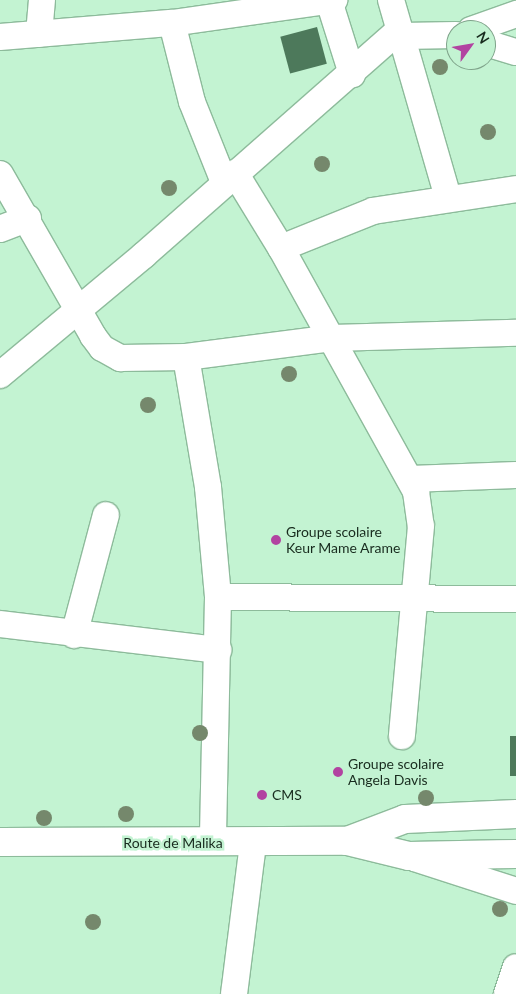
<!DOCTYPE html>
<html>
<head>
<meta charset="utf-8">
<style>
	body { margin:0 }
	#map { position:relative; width:516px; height:994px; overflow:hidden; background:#c3f3d2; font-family:Lato,sans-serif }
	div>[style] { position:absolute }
	.building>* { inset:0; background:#4d795b; transform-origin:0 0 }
	.roads { filter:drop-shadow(1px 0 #8dbb9b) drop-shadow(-1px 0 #8dbb9b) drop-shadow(0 1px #8dbb9b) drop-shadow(0 -1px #8dbb9b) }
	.minor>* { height:26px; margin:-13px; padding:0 13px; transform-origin:13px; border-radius:13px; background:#fff }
	.major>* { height:28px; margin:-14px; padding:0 14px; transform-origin:14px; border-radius:14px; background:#fff }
	.trees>* { width:16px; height:16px; margin:-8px; border-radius:50%; background:#75886c }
	.dots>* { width:14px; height:14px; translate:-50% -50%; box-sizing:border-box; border:2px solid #c3f3d2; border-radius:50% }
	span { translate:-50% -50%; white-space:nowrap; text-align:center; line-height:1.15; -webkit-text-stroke:5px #c3f3d2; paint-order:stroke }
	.poi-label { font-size:14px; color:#182b1e }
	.left { translate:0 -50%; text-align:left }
	.street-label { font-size:14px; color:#182b1e }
	.north { position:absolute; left:446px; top:20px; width:50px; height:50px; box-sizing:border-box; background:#c3f3d2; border:1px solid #7fa38a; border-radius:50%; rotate:58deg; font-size:14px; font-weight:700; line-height:20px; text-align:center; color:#182b1e }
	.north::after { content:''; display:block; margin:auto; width:18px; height:22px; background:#b243a1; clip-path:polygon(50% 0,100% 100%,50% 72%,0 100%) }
</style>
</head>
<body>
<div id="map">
	<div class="building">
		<div style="left:317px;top:27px;width:38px;height:38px;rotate:75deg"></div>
		<div style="left:510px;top:736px;width:6px;height:40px"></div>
	</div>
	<div class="roads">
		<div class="minor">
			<div style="left:391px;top:0;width:206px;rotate:73.9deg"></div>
			<div style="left:329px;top:1px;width:77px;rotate:72.5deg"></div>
			<div style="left:172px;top:23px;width:81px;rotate:75.8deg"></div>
			<div style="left:192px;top:102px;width:86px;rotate:68.2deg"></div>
			<div style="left:471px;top:30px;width:48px;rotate:-19.6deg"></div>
			<div style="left:39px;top:34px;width:34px;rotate:-85deg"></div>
			<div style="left:402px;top:36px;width:54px;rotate:-1.1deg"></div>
			<div style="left:0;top:37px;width:173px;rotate:-4.7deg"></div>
			<div style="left:172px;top:23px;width:164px;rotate:-8.1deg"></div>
			<div style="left:486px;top:43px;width:31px;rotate:17deg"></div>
			<div style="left:235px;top:173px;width:88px;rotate:58.5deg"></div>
			<div style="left:281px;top:248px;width:279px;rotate:61deg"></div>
			<div style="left:416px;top:492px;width:34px;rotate:82deg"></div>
			<div style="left:421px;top:526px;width:211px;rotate:95.2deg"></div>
			<div style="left:0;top:174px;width:187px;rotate:60.1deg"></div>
			<div style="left:93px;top:336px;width:15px;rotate:53deg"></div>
			<div style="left:102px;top:348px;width:21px;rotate:29deg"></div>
			<div style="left:120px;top:358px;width:66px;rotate:-0.9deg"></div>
			<div style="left:186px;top:357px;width:147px;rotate:-7.4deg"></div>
			<div style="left:332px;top:338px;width:184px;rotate:-1.6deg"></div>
			<div style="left:0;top:229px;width:30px;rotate:-21deg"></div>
			<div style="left:281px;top:248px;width:99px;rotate:-21.9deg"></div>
			<div style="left:373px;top:211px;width:145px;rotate:-8.7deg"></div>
			<div style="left:186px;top:357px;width:132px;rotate:80.4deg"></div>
			<div style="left:208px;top:487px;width:110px;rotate:84.8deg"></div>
			<div style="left:218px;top:597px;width:245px;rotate:91.2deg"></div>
			<div style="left:0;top:375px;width:187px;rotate:-39.8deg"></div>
			<div style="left:144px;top:255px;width:341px;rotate:-41.4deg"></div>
			<div style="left:410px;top:479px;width:106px;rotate:-2.2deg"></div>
			<div style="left:218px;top:597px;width:298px;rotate:0.4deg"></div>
			<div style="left:0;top:624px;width:220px;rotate:6.8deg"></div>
			<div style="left:74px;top:635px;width:124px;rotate:-75.1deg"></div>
			<div style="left:417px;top:859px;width:104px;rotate:17.9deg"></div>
			<div style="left:234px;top:994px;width:151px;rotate:-82.8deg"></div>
			<div style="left:507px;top:994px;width:28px;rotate:-72deg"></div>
		</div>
		<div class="major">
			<div style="left:347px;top:841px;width:62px;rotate:-20.8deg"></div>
			<div style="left:405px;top:819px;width:111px;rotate:-2.6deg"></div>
			<div style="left:0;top:842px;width:347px;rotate:-0.2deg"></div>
			<div style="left:347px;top:841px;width:64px;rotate:13.6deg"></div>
			<div style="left:409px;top:856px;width:107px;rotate:-1.1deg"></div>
		</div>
	</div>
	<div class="trees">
		<div style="left:440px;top:67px"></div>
		<div style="left:488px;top:132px"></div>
		<div style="left:322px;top:164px"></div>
		<div style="left:169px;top:188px"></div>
		<div style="left:289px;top:374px"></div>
		<div style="left:148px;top:405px"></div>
		<div style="left:200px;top:733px"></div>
		<div style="left:426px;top:798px"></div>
		<div style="left:126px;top:814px"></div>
		<div style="left:44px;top:818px"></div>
		<div style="left:500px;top:909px"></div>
		<div style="left:93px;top:922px"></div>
	</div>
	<div class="dots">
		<div style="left:276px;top:540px;background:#b243a1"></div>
		<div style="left:338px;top:772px;background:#b243a1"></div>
		<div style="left:262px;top:795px;background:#b243a1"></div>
	</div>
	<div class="poi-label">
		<span class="left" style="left:286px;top:540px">Groupe scolaire<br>Keur Mame Arame</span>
		<span class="left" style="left:348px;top:772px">Groupe scolaire<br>Angela Davis</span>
		<span class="left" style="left:272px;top:795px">CMS</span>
	</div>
	<div class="street-label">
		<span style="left:173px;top:843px">Route de Malika</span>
	</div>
	<div class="north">N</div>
</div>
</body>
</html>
